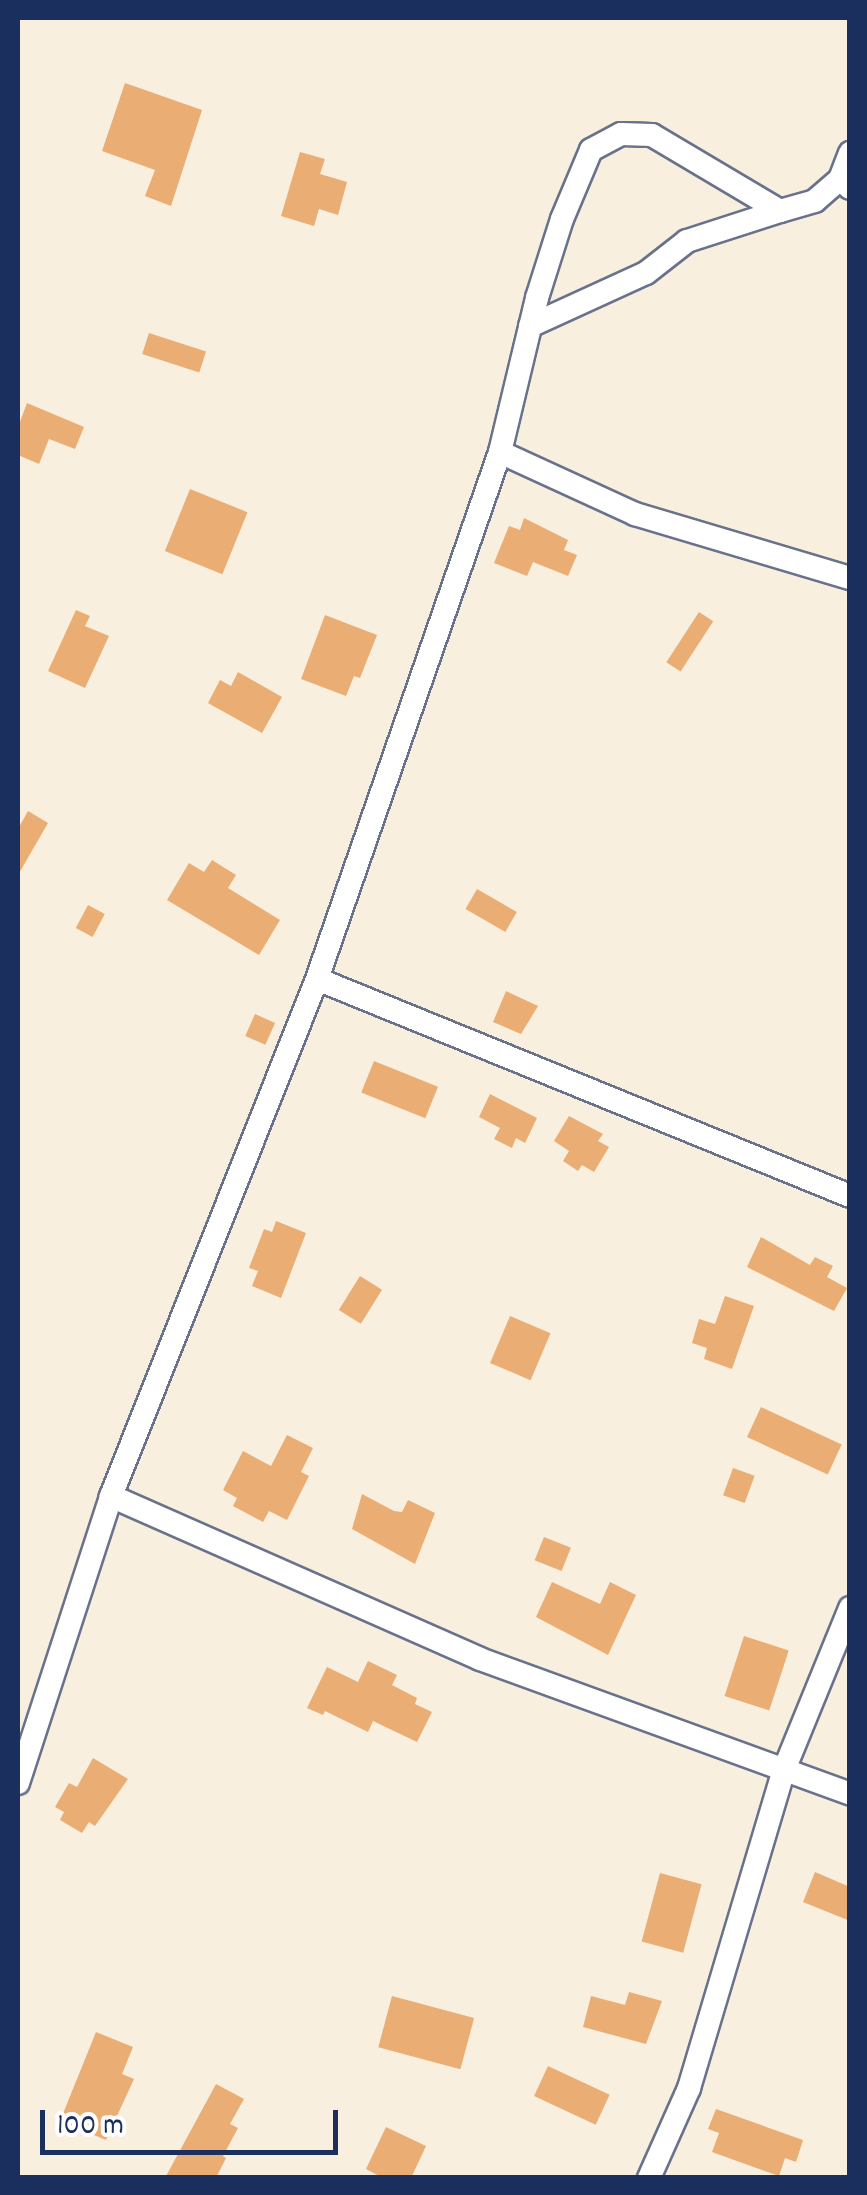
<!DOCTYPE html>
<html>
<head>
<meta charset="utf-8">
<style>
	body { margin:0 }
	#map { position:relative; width:867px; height:2195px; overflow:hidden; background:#f8efdf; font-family:Dekko,sans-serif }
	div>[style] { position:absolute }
	.building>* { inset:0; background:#eaad74; transform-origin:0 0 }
	.roads { filter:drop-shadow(2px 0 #68728b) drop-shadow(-2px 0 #68728b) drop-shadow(0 2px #68728b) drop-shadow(0 -2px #68728b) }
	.street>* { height:22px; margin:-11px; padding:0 11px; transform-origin:11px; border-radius:11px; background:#fff }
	span { translate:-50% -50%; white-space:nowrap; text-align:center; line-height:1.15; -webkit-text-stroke:9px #fff; paint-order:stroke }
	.frame { position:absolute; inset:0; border:20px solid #1b2f5e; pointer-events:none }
	.scale { position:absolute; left:40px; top:2110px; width:298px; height:45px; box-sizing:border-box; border:5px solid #1b2f5e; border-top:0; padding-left:12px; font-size:30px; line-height:35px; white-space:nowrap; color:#1b2f5e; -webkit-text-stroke:8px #fff; paint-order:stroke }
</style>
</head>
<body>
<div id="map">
	<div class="building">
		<div style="clip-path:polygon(125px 83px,202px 110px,171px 206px,145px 196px,155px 170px,102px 151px)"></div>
		<div style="clip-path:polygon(300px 152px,325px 159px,320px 174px,347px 182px,338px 215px,319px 209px,314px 226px,281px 216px)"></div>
		<div style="left:149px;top:333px;width:60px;height:22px;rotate:18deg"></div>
		<div style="clip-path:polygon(27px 403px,84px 427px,75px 449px,49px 439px,39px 464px,18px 455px,18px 427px)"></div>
		<div style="left:190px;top:489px;width:62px;height:67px;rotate:22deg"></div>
		<div style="clip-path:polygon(524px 518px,568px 540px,564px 550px,577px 555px,568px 576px,533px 562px,527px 576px,494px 563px,509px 526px,520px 530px)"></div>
		<div style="clip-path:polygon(76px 610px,90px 616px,85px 626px,109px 636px,85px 688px,48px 671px)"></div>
		<div style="left:699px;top:612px;width:17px;height:60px;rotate:33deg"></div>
		<div style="clip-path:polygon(325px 615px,377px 635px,360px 678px,354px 676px,346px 696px,301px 679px)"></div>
		<div style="clip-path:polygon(238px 672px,282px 697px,262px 733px,208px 703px,220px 680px,231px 686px)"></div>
		<div style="clip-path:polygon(28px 811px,48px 823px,18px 875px,18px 829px)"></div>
		<div style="clip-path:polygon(212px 860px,236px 875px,228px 888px,280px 920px,259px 955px,167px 900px,189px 863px,204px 872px)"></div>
		<div style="left:477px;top:889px;width:46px;height:23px;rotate:30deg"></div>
		<div style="left:88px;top:905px;width:19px;height:26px;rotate:28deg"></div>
		<div style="clip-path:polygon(506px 991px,538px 1006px,521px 1034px,493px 1022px)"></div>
		<div style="left:255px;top:1014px;width:22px;height:24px;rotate:24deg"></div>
		<div style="left:374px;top:1061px;width:69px;height:34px;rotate:22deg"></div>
		<div style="clip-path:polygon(490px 1094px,537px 1118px,525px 1143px,516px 1138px,512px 1148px,494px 1139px,500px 1128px,479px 1117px)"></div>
		<div style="clip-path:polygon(569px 1116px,603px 1134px,598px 1141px,609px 1147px,594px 1172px,582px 1165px,578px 1171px,563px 1161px,569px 1151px,554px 1141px)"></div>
		<div style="clip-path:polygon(276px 1221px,306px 1233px,281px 1298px,252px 1286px,258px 1271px,249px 1268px,264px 1229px,272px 1232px)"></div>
		<div style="clip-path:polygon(761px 1237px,810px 1265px,815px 1257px,833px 1266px,827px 1277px,847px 1288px,834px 1311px,747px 1267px)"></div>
		<div style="left:360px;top:1276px;width:26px;height:40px;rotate:32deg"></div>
		<div style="clip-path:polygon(725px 1296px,754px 1306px,732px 1369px,704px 1359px,707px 1348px,692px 1343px,699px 1319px,715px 1324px)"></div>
		<div style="left:510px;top:1316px;width:44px;height:51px;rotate:23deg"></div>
		<div style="left:761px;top:1407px;width:89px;height:33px;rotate:25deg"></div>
		<div style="clip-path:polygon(287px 1435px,313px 1448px,301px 1472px,309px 1476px,287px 1520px,269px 1511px,263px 1522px,233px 1506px,237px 1498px,223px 1490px,243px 1451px,271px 1466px)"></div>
		<div style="left:733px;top:1468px;width:23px;height:29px;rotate:20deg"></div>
		<div style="clip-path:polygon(362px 1494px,394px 1511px,402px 1512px,408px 1500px,435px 1513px,415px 1564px,352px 1529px)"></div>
		<div style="left:544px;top:1537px;width:29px;height:25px;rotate:22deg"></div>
		<div style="clip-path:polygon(552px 1582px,600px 1604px,610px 1582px,636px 1595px,608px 1655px,536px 1617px)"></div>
		<div style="left:744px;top:1636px;width:47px;height:63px;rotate:18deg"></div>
		<div style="clip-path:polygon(368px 1661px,397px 1675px,392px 1685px,417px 1698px,415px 1704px,432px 1712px,417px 1742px,373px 1721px,368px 1732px,325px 1711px,323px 1715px,307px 1708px,327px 1667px,358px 1682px)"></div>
		<div style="clip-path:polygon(93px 1758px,128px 1779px,95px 1826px,89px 1822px,82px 1833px,60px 1820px,64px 1812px,55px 1807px,69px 1783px,77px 1787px)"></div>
		<div style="clip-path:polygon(815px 1872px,850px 1887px,850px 1921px,803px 1902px)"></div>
		<div style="left:660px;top:1873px;width:43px;height:71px;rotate:15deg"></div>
		<div style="clip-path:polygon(629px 1992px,662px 2001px,646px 2044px,583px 2027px,591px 1996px,625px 2005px)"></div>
		<div style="left:392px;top:1996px;width:85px;height:53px;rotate:15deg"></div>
		<div style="clip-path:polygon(96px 2032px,133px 2047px,122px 2074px,134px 2079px,106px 2140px,60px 2121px)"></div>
		<div style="left:548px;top:2066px;width:68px;height:33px;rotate:25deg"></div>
		<div style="clip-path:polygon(216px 2084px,244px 2099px,230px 2124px,238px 2128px,223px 2156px,226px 2158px,216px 2178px,165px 2178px)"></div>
		<div style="clip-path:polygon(716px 2109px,803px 2140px,796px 2162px,785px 2158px,779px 2176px,712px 2152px,719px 2133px,708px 2129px)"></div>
		<div style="clip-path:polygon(386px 2127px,426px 2146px,411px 2178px,383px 2178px,366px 2169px)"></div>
	</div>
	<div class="roads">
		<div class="street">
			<div style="left:840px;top:179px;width:28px;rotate:-69deg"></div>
			<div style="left:850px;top:188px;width:13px;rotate:-138deg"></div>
			<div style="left:840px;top:179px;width:33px;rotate:139deg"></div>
			<div style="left:815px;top:201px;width:36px;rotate:164deg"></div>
			<div style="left:780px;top:211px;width:149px;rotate:-149.3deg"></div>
			<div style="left:652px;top:135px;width:31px;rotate:-178deg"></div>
			<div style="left:621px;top:134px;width:34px;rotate:152deg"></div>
			<div style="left:591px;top:150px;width:75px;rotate:112.8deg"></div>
			<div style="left:562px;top:219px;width:83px;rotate:107.6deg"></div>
			<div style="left:537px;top:298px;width:158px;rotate:103.5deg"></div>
			<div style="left:500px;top:452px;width:558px;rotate:109.15deg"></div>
			<div style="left:317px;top:979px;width:557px;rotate:111.72deg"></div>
			<div style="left:111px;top:1496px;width:403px;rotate:23.8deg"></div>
			<div style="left:480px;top:1659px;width:394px;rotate:20deg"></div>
			<div style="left:530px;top:326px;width:128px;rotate:-24.6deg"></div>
			<div style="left:646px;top:273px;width:52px;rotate:-38deg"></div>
			<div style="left:687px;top:241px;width:98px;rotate:-17.9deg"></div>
			<div style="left:500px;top:452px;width:149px;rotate:24.7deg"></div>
			<div style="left:635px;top:514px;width:224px;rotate:16.6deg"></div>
			<div style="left:317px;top:979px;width:575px;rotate:22.15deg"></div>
			<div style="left:18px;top:1783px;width:302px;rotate:-72deg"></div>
			<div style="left:649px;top:2178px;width:98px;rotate:-66deg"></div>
			<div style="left:689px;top:2088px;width:332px;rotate:-73.4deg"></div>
			<div style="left:784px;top:1770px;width:175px;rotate:-67.8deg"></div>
		</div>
	</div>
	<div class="frame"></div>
	<div class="scale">100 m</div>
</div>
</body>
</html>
